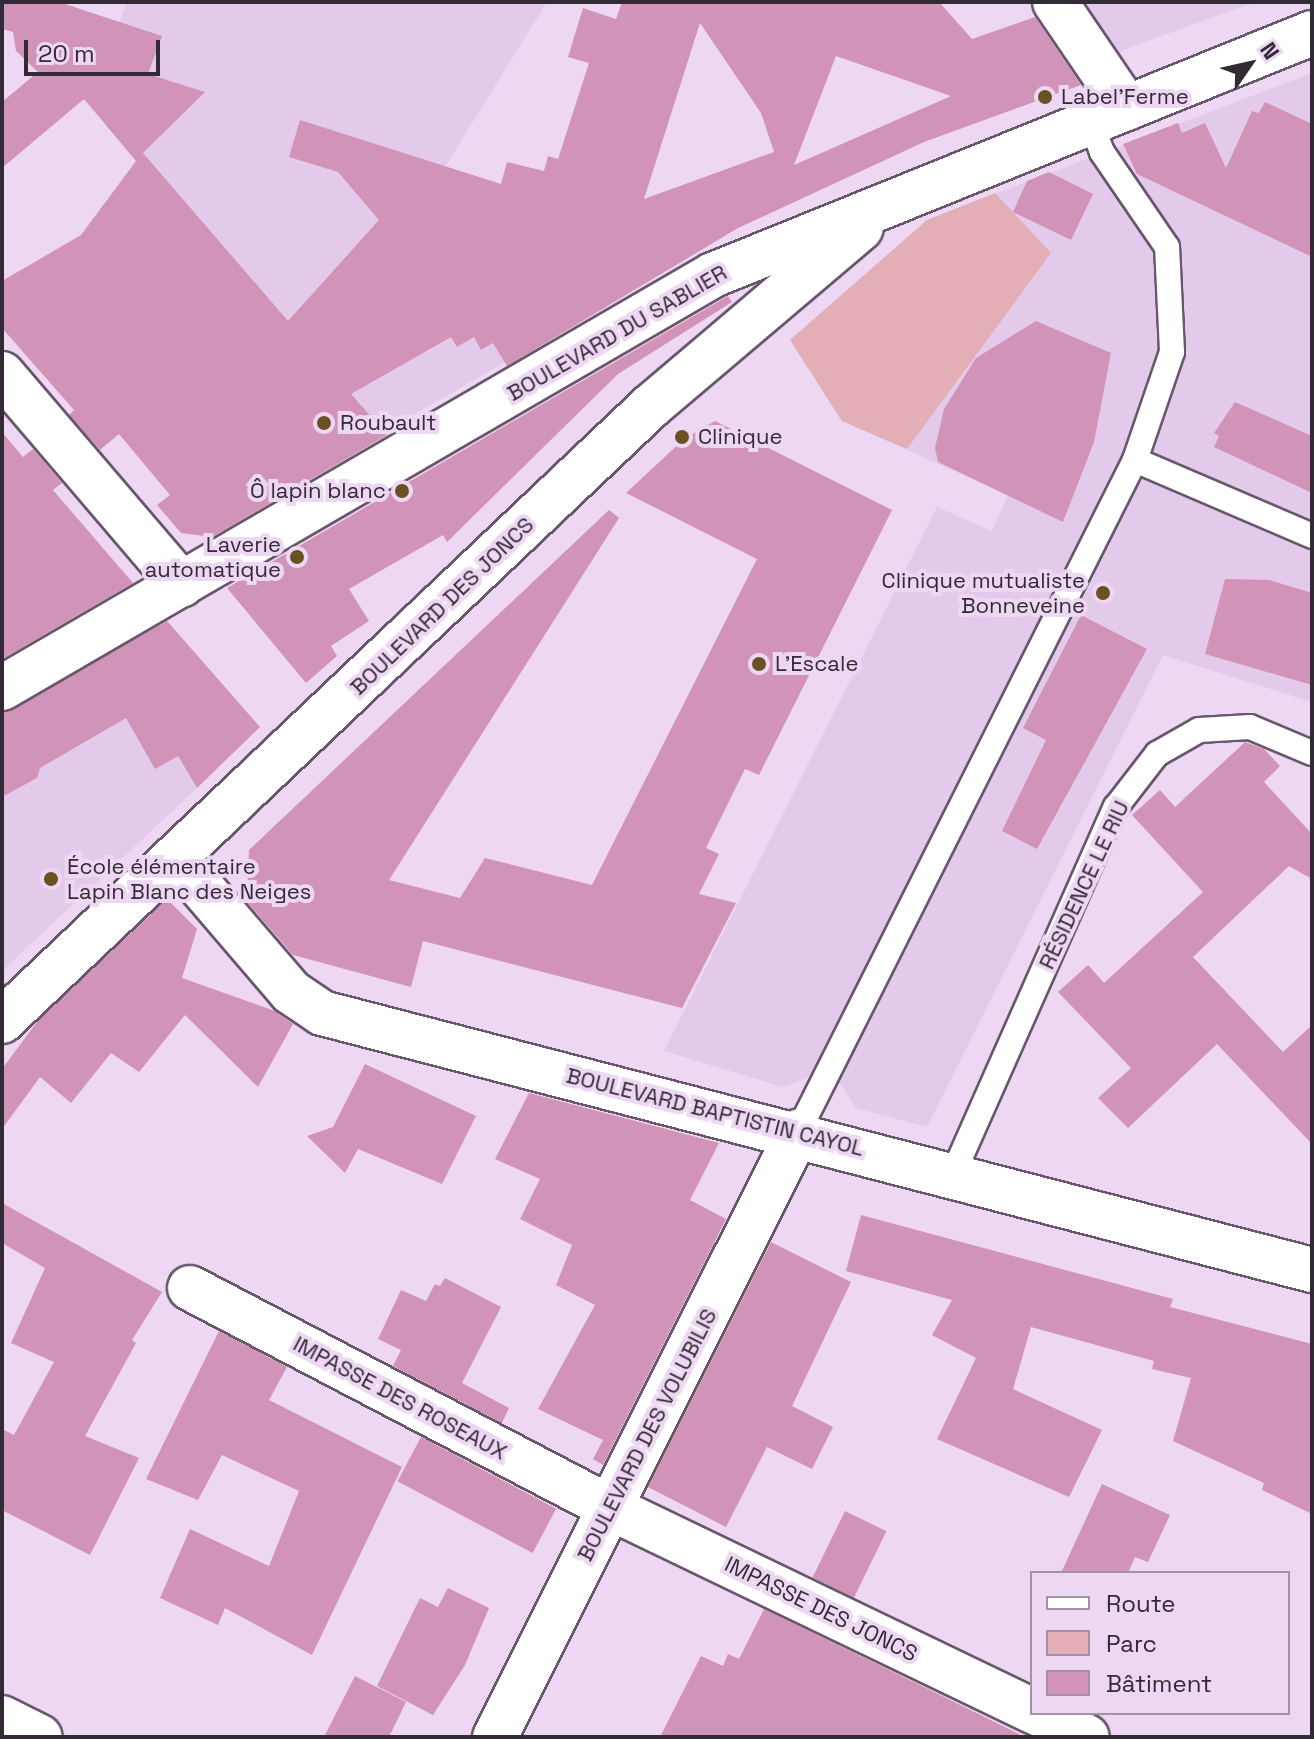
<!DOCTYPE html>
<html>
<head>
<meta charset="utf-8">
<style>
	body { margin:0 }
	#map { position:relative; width:1314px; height:1739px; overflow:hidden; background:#edd7f2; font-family:"Space Grotesk",sans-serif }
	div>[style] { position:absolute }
	.built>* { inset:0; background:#e4caea }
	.green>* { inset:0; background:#e3aeb6 }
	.building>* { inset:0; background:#d293b8; transform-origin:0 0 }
	.roads { filter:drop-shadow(2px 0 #68566c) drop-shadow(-2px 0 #68566c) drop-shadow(0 2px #68566c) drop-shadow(0 -2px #68566c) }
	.lane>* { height:24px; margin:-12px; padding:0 12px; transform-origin:12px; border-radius:12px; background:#fff }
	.street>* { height:44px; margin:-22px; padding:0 22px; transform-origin:22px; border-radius:22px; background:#fff }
	.dots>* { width:22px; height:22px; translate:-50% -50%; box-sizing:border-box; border:4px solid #edd7f2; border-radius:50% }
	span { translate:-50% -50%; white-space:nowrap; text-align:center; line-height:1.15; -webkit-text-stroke:8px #edd7f2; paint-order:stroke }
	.poi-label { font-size:22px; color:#322a34 }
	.left { translate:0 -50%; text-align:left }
	.right { translate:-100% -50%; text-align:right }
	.street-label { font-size:22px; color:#322a34 }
	.frame { position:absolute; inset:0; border:4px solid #322a34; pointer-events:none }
	.legend { position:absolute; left:1030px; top:1571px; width:260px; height:144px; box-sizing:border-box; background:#edd7f2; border:2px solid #a292a6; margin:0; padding:10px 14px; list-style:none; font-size:24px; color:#322a34 }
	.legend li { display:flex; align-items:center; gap:16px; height:40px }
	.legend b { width:40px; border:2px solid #a292a6 }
	.north { position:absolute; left:1210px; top:24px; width:80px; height:80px; -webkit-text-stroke:6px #edd7f2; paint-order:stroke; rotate:56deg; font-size:22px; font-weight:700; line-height:32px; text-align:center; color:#322a34 }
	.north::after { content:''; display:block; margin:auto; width:28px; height:36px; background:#322a34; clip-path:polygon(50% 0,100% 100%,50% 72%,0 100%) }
	.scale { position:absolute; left:24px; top:40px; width:136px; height:36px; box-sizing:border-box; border:4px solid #322a34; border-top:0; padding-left:10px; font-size:24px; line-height:28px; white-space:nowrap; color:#322a34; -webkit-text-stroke:6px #edd7f2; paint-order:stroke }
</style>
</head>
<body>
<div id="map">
	<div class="built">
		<div style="clip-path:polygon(127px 2px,547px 2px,445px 167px,505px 362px,313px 473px,131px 168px,201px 91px,105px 60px)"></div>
		<div style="clip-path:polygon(1079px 2px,1255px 2px,1112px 54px)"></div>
		<div style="clip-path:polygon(1312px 73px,1312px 702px,1163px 655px,927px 1127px,856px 1108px,840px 1083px,825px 1078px,814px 1075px,783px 1087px,664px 1051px,937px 507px,992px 531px,1008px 495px,842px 421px,790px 340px,927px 220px)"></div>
		<div style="clip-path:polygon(119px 659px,197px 788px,2px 971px,2px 726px)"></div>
	</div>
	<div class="green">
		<div style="clip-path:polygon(995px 193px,1051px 253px,907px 449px,842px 421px,790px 340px,927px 220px)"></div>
	</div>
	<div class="building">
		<div style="clip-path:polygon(evenodd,2px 2px,59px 2px,162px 36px,148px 74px,205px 92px,143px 153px,288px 321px,379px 220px,338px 172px,289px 157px,300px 120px,501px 184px,507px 162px,544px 171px,548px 156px,558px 159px,589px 63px,568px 57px,583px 8px,616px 19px,622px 2px,939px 2px,972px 39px,1035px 17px,1081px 85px,924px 142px,738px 228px,507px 366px,493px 343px,481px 350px,474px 337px,457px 347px,451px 337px,351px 394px,387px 435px,212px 537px,181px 533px,157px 505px,170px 495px,119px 434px,100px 450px,69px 415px,74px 410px,2px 328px,2px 281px,81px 235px,139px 157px,136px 161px,84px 99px,2px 168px,2px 102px,38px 72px,16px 51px,13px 32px,2px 29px,2px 2px,700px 23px,761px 113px,774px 152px,644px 199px,700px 23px,2px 2px,836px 56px,951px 96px,794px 165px,836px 56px)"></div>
		<div style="clip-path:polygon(1265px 102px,1312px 124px,1312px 257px,1137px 174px,1123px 144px,1178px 123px,1182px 133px,1205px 123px,1226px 168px,1252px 111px,1259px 113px)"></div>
		<div style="clip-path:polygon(1049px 172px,1093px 194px,1071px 240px,1013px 212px,1027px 181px)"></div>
		<div style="clip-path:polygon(728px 296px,732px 302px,618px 374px,447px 542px,443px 535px,349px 589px,369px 621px,331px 646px,337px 656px,306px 683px,227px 588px)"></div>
		<div style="clip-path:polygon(1036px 321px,1111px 353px,1094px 442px,1063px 522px,938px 462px,935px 448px,944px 409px,976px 358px)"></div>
		<div style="clip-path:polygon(1235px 402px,1312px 436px,1312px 493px,1214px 447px,1219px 436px,1214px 433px)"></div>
		<div style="clip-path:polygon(715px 421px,892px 510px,759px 775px,745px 769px,706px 848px,719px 854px,699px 894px,736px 903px,682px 1008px,423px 941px,411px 987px,293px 955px,247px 902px,249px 850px,609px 510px,619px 518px,389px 880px,460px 898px,485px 858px,592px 885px,757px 559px,626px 493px,684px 439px)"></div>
		<div style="clip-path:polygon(2px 432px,23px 457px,33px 449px,62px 483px,53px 490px,133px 583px,2px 659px)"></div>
		<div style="clip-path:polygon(1225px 579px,1269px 580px,1312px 593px,1312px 685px,1205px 654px)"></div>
		<div style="clip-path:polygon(1081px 615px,1147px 649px,1037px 849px,1002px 831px,1046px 740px,1023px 728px)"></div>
		<div style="clip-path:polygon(167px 621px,260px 727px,197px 788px,178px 756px,155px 769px,126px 718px,40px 768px,37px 778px,2px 797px,2px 713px)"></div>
		<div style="clip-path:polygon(1245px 742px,1264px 749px,1280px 766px,1264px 782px,1312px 834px,1312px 879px,1289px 866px,1193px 957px,1283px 1052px,1312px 1025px,1312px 1144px,1217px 1044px,1128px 1128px,1098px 1098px,1131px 1068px,1058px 992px,1088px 965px,1104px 983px,1203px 892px,1132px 815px,1160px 790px,1175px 807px)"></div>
		<div style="clip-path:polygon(167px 899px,197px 929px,182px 978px,275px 1011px,293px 1024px,258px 1087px,185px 1015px,139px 1072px,111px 1053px,71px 1103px,40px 1077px,2px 1129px,2px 1069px,37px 1022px)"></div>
		<div style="clip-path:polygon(365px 1064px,476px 1116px,442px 1184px,358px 1149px,345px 1173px,307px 1136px,333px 1127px)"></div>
		<div style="clip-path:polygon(529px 1093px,719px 1143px,690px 1200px,726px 1219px,603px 1465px,593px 1459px,603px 1440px,538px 1409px,595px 1305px,556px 1285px,572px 1245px,520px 1219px,540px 1179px,495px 1159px)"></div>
		<div style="clip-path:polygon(2px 1203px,162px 1292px,132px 1340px,136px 1343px,85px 1436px,139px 1458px,90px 1555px,2px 1510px,2px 1429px,14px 1435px,54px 1362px,11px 1343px,45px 1268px,2px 1243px)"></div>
		<div style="clip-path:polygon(861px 1215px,1173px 1299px,1170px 1307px,1312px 1344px,1312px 1514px,1262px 1490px,1264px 1483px,1173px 1441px,1191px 1378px,1152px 1369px,1154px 1361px,1031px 1327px,1013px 1389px,1102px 1430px,1069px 1497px,937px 1439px,976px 1358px,932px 1335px,952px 1300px,846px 1271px)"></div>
		<div style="clip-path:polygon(771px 1242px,851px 1282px,792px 1406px,833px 1427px,812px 1469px,767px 1447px,726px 1527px,648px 1487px)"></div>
		<div style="clip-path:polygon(445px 1278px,501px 1307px,462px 1383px,509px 1408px,502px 1423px,393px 1366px,401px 1350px,378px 1339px,401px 1290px,426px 1301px,435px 1284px,440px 1286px)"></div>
		<div style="clip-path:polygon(219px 1331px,287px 1367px,269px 1400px,402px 1467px,312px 1655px,225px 1608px,218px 1625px,160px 1598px,190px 1529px,269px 1566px,299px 1491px,222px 1455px,198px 1500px,146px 1479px)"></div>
		<div style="left:421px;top:1437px;width:153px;height:50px;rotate:28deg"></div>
		<div style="clip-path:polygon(1102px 1484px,1170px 1515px,1148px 1562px,1135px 1557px,1128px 1573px,1061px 1573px)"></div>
		<div style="left:845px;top:1511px;width:46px;height:74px;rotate:26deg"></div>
		<div style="clip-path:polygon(448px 1588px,489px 1608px,465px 1665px,433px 1715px,377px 1686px,420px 1598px,438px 1607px)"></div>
		<div style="clip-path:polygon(764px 1609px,924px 1687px,1025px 1737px,660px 1737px,701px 1656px,723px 1666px,728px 1654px,739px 1659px)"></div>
		<div style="clip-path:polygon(355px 1676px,406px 1702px,389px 1737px,324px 1737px)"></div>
	</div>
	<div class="roads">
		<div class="lane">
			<div style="left:1135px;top:460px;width:193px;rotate:23.2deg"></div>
			<div style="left:798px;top:1132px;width:752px;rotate:-63.37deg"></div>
			<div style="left:1135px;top:460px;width:114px;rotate:-71.1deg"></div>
			<div style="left:1172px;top:352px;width:105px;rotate:-92.7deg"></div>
			<div style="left:1167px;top:247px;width:115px;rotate:-124.4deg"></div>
			<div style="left:1102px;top:152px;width:31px;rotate:-111deg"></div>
			<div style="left:953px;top:1174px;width:402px;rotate:-66.1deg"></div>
			<div style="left:1116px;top:807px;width:67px;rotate:-52.3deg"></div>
			<div style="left:1157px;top:754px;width:48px;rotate:-29.7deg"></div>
			<div style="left:1199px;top:730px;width:51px;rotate:-3.4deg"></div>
			<div style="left:1250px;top:727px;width:67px;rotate:22.8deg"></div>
		</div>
		<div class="street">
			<div style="left:1055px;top:2px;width:128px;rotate:55.8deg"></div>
			<div style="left:2px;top:374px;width:277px;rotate:49.5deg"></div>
			<div style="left:2px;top:688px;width:822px;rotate:-30.15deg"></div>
			<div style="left:713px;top:275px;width:646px;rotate:-22deg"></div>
			<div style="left:177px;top:859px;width:175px;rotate:49.4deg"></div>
			<div style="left:291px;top:992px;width:37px;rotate:34deg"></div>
			<div style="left:322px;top:1013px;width:1023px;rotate:14.55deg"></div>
			<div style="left:2px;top:1021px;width:894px;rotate:-43.46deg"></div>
			<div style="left:651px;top:406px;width:275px;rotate:-40.3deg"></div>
			<div style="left:190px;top:1288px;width:475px;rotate:27.6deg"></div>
			<div style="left:611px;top:1508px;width:467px;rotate:25.7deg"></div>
			<div style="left:1037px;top:1713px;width:55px;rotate:25.6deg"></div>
			<div style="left:2px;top:1718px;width:42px;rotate:26.6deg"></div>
			<div style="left:495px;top:1737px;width:677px;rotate:-63.4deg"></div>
		</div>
	</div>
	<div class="dots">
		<div style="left:1045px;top:97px;background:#6a5122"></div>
		<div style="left:324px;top:423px;background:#6a5122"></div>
		<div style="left:682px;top:437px;background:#6a5122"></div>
		<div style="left:402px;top:491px;background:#6a5122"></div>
		<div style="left:297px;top:557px;background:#6a5122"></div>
		<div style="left:1103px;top:593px;background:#6a5122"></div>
		<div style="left:759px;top:664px;background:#6a5122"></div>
		<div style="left:51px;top:879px;background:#6a5122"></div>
	</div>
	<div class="poi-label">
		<span class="left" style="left:1061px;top:97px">Label'Ferme</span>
		<span class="left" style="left:340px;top:423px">Roubault</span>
		<span class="left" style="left:698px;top:437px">Clinique</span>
		<span class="right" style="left:386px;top:491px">Ô lapin blanc</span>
		<span class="right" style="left:281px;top:557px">Laverie<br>automatique</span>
		<span class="right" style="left:1085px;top:593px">Clinique mutualiste<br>Bonneveine</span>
		<span class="left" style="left:775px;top:664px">L'Escale</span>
		<span class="left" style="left:67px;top:879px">École élémentaire<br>Lapin Blanc des Neiges</span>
	</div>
	<div class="street-label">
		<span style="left:617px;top:333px;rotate:-30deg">BOULEVARD DU SABLIER</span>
		<span style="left:442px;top:606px;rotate:-44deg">BOULEVARD DES JONCS</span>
		<span style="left:1084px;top:885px;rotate:-65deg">RÉSIDENCE LE RIU</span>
		<span style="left:715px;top:1112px;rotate:14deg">BOULEVARD BAPTISTIN CAYOL</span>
		<span style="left:400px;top:1398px;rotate:28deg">IMPASSE DES ROSEAUX</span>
		<span style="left:647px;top:1435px;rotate:-63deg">BOULEVARD DES VOLUBILIS</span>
		<span style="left:821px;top:1609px;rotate:26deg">IMPASSE DES JONCS</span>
	</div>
	<div class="frame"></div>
	<ul class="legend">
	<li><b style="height:10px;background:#fff"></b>Route</li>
	<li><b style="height:22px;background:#e3aeb6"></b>Parc</li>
	<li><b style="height:22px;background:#d293b8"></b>Bâtiment</li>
	</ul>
	<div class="north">N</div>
	<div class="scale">20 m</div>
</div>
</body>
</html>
